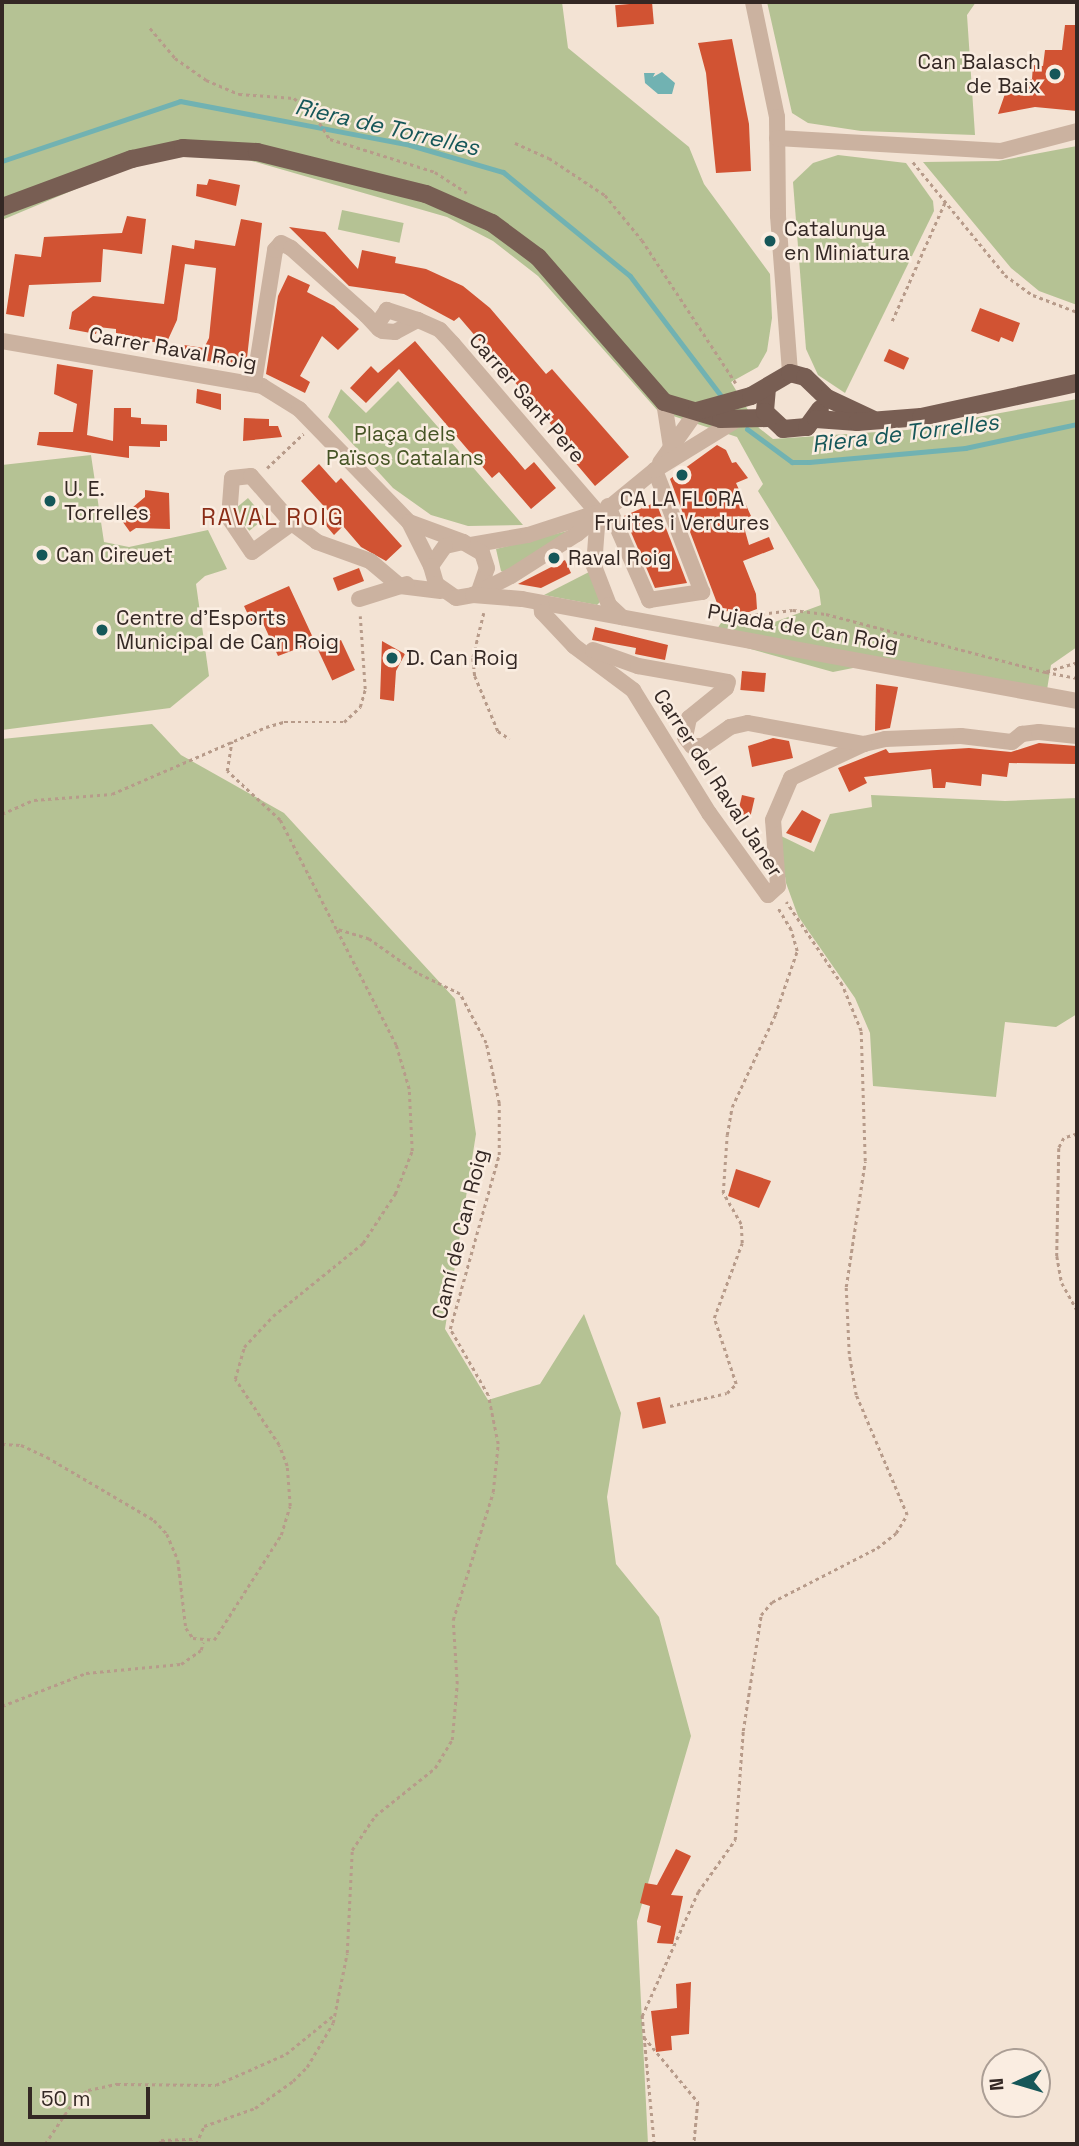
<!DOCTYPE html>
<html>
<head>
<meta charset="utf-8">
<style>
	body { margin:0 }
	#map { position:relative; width:1079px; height:2146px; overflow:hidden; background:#f3e3d4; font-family:"Space Grotesk",sans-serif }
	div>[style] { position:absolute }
	.green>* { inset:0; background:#b5c294; transform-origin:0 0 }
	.water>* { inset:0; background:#71b2b2 }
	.stream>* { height:5px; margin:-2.5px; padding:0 2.5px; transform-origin:2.5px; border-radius:2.5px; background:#71b2b2 }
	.building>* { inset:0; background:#d15333; transform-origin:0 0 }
	.path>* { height:2.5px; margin-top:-1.25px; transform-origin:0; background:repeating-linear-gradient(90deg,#b79b8a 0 3.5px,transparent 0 7px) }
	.minor>* { height:16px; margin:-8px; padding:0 8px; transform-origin:8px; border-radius:8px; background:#cbb2a0 }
	.major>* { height:18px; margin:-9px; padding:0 9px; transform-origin:9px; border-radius:9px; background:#785e53 }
	.dots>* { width:19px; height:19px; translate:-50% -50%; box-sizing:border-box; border:4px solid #faede1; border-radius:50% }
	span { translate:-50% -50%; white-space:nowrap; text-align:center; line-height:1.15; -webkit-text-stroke:5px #faede1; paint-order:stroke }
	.poi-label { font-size:21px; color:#342824 }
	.right { translate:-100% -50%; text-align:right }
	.left { translate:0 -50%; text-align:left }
	.street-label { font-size:21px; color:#342824 }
	.park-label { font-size:21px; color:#455425 }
	.water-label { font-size:23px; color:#165759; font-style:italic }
	.neighbourhood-label { font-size:23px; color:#8a2c16; letter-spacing:2px }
	.frame { position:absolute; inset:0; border:4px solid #342824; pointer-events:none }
	.north { position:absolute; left:981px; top:2048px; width:70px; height:70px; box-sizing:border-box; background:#faede1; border:2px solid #ab9e95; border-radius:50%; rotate:266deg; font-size:19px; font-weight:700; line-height:28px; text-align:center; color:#342824 }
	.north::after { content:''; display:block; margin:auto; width:24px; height:32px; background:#165759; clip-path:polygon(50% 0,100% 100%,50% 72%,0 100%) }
	.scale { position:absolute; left:28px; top:2087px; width:122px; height:32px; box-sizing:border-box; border:4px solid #342824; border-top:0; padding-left:9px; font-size:21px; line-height:24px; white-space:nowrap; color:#342824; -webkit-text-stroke:5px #faede1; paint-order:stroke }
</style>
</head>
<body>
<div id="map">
	<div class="green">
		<div style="clip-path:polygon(2px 2px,562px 2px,568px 48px,689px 147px,704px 184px,770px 274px,772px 318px,767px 351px,758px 367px,731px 382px,759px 428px,773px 439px,907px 430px,1077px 399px,1077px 647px,1051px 665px,1046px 696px,858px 667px,833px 672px,711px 638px,721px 623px,772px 623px,821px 605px,819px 590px,758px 491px,763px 484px,737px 437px,658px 411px,538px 276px,493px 241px,447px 217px,238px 157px,198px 154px,150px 158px,2px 220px)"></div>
		<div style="clip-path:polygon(767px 2px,976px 2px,967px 15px,975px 135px,861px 131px,808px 123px,792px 113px)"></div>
		<div style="clip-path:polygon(1077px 146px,1077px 305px,1039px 291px,1011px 268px,923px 162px,998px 161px)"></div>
		<div style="clip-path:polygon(838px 155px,906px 163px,933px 201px,934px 211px,845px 393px,818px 375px,806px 349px,793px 182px,813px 163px)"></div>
		<div style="left:342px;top:210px;width:63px;height:20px;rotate:12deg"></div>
		<div style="clip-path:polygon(398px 381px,523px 525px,468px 526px,431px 515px,393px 488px,328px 417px,341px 389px,366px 413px)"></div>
		<div style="clip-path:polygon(91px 455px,104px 542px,129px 547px,208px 530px,227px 569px,205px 576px,196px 584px,209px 676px,170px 708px,2px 730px,2px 465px)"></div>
		<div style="left:248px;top:498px;width:26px;height:20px;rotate:50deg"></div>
		<div style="clip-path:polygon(579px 528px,505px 573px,501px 571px,496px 549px)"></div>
		<div style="clip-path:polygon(589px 572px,600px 602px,597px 605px,544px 595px)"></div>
		<div style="clip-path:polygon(152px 724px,181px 755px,284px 813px,455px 999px,476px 1134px,445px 1329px,488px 1400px,540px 1384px,584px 1314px,621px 1413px,607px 1497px,616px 1564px,659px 1617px,691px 1736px,637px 1921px,648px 2144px,2px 2144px,2px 739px)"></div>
		<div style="clip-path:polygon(871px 795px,1005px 801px,1077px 798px,1077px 1014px,1056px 1027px,1005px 1022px,996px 1097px,873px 1086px,870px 1033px,855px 998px,798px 916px,786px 883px,779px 835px,814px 852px,830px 814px,872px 807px)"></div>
	</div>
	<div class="water">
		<div style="clip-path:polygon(662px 72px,675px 83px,672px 94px,658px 94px,645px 83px,644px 73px,655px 73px,653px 77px)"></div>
	</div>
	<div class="stream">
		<div style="left:2px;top:161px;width:188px;rotate:-18.6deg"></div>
		<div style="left:180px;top:101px;width:234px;rotate:10.8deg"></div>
		<div style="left:410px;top:145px;width:97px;rotate:16.2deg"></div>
		<div style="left:503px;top:172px;width:164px;rotate:39.3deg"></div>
		<div style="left:630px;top:276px;width:151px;rotate:52.8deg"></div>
		<div style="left:747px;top:429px;width:56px;rotate:36.3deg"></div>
		<div style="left:792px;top:462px;width:17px"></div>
		<div style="left:809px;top:462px;width:157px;rotate:-5.1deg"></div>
		<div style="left:965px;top:448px;width:115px;rotate:-12.1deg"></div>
	</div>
	<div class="building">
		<div style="left:652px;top:2px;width:22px;height:37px;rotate:85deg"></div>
		<div style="clip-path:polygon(1065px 25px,1077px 25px,1077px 111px,1035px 107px,998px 114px,1006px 91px,1012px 92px,1017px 84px,1032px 79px,1033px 65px,1043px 66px,1045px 50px,1062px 50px)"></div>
		<div style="clip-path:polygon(732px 39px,749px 124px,751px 171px,716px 173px,706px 73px,698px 43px)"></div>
		<div style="clip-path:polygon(209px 179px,240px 185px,236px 206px,196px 196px,197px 184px,207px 185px)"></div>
		<div style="clip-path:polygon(127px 216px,146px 219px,142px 254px,103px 249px,101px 282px,29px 285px,24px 317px,6px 314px,15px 254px,41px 257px,44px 237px,122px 233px)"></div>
		<div style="clip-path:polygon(241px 219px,262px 223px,246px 367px,182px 357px,184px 345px,204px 348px,209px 338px,216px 268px,185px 264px,177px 320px,166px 344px,116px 336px,116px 329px,98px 327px,96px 334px,69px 329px,72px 312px,93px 296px,164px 304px,172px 245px,194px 249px,195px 240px,235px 246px)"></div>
		<div style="clip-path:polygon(289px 227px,325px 232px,358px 269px,362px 250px,396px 257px,395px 263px,426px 269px,463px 286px,490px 308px,546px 374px,552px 369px,629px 457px,595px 486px,573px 460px,578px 456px,459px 317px,454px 321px,404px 294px,349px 286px)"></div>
		<div style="clip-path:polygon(288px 275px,310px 285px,307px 292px,334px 306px,359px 329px,338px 350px,322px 336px,300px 376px,310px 382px,305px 393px,266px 374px,278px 296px)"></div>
		<div style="clip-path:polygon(980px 308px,1020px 323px,1013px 342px,1001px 337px,999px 342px,971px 331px)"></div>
		<div style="clip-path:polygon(415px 341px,525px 470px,534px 462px,556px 488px,531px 509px,499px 472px,492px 478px,399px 369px,366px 403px,350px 388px,371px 366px,378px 373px)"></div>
		<div style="left:889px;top:349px;width:22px;height:13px;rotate:24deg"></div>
		<div style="clip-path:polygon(57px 364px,93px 370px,87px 435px,113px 441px,114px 408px,131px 408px,131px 417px,141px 418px,141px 424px,167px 425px,167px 441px,160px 441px,160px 447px,129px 446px,129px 458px,37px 445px,39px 432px,73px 432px,77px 404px,54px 394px)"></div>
		<div style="clip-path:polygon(197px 389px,221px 394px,221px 410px,196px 403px)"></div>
		<div style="clip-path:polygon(244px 418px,269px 419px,269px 426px,278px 426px,282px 437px,243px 441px)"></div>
		<div style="clip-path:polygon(717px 445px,726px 450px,732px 463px,736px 462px,748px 478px,736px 483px,751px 516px,742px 520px,749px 545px,769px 537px,774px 549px,743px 561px,756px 594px,757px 609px,749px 612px,720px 611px,670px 479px)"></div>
		<div style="clip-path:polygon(319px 464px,336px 483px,341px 478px,402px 546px,386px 561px,361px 547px,343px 526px,334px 535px,323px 522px,331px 514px,301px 481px)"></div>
		<div style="clip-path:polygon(145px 490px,169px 493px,170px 529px,136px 528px,130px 532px,120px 518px,145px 497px)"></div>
		<div style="clip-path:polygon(656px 502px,687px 583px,655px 588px,624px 516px)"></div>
		<div style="clip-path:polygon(565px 560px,571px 573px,541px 588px,518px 584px)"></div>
		<div style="left:359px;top:568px;width:14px;height:28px;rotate:69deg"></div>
		<div style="clip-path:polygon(289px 586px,315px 642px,278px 656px,263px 623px,251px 621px,244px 606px)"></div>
		<div style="clip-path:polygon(595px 627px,668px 645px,665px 660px,635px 654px,636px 648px,592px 640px)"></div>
		<div style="left:341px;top:640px;width:33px;height:25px;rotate:65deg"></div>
		<div style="clip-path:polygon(382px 641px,405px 654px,396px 671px,394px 701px,380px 699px)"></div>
		<div style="left:742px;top:671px;width:24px;height:19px;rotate:5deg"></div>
		<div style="clip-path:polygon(876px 684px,898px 687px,890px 728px,875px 731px)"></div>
		<div style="clip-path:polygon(773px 738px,789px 741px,793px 758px,752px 767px,748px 746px)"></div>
		<div style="clip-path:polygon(1039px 743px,1076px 746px,1076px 764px,1009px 763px,1007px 777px,982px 774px,981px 786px,946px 782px,945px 788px,933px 788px,931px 769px,864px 777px,867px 783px,849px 792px,838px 768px,886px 749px,889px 753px,969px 748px,1011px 752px)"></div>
		<div style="left:742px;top:795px;width:13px;height:19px;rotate:13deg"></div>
		<div style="clip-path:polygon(802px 810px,821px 820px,811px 843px,786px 833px)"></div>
		<div style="clip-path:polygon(736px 1169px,771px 1181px,759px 1208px,728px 1196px)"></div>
		<div style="left:660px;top:1397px;width:27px;height:24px;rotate:77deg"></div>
		<div style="clip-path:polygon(676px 1849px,691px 1856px,671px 1895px,683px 1896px,673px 1944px,657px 1943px,661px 1926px,647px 1922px,650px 1906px,640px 1903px,645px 1883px,657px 1885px)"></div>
		<div style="clip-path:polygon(691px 1982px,689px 2034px,671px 2036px,672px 2050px,656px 2052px,651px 2011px,677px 2008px,676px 1984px)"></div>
	</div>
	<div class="path">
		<div style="left:150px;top:28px;width:39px;rotate:50deg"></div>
		<div style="left:175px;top:58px;width:38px;rotate:35deg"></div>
		<div style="left:206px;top:80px;width:36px;rotate:23deg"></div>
		<div style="left:239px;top:94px;width:55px;rotate:4.2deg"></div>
		<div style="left:294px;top:98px;width:29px;rotate:41deg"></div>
		<div style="left:316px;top:117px;width:26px;rotate:58deg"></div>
		<div style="left:330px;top:139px;width:110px;rotate:17.4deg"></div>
		<div style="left:435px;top:172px;width:38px;rotate:33deg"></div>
		<div style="left:515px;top:143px;width:37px;rotate:24deg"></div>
		<div style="left:549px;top:158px;width:67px;rotate:33.5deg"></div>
		<div style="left:605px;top:195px;width:58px;rotate:50.6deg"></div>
		<div style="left:642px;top:240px;width:171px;rotate:56.7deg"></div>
		<div style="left:913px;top:162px;width:146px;rotate:50.8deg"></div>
		<div style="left:1005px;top:275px;width:34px;rotate:36deg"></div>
		<div style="left:1033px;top:295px;width:47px;rotate:21.1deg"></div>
		<div style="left:892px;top:321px;width:130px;rotate:-66deg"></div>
		<div style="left:267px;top:468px;width:50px;rotate:-43.4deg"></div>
		<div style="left:709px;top:607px;width:21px;rotate:31deg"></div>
		<div style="left:727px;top:618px;width:66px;rotate:-6.9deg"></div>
		<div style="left:793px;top:610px;width:33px;rotate:7deg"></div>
		<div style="left:826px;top:614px;width:228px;rotate:14.8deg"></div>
		<div style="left:484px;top:613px;width:46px;rotate:103.7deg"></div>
		<div style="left:473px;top:658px;width:18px;rotate:84deg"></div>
		<div style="left:475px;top:676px;width:60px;rotate:67.3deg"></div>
		<div style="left:498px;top:731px;width:14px;rotate:34deg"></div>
		<div style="left:1077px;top:663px;width:32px;rotate:164deg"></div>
		<div style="left:1046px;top:672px;width:32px;rotate:11deg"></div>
		<div style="left:2px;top:814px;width:35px;rotate:-24deg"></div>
		<div style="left:34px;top:800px;width:78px;rotate:-4.4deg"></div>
		<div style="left:112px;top:794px;width:168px;rotate:-23.5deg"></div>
		<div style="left:266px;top:727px;width:19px;rotate:-16deg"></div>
		<div style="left:284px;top:722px;width:60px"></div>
		<div style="left:344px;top:722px;width:22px;rotate:-43deg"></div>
		<div style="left:360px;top:707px;width:19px;rotate:-74deg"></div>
		<div style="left:365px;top:689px;width:73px;rotate:-93.9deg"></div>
		<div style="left:1077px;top:1134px;width:14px;rotate:163deg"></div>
		<div style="left:1064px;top:1138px;width:11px;rotate:117deg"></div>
		<div style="left:1059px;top:1148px;width:108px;rotate:91.1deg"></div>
		<div style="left:1057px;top:1256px;width:27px;rotate:80deg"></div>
		<div style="left:1062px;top:1283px;width:31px;rotate:61deg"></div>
		<div style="left:670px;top:1406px;width:58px;rotate:-12.8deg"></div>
		<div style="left:727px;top:1393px;width:13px;rotate:-45deg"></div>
		<div style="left:736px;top:1384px;width:70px;rotate:-108.4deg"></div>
		<div style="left:714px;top:1318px;width:80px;rotate:-69.5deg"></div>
		<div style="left:742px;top:1243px;width:19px;rotate:-93deg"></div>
		<div style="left:741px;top:1224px;width:36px;rotate:-120deg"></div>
		<div style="left:723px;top:1193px;width:58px;rotate:-86.1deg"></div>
		<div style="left:727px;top:1135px;width:28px;rotate:-80deg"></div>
		<div style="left:732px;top:1107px;width:102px;rotate:-64.9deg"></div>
		<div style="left:775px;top:1015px;width:68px;rotate:-71deg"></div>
		<div style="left:797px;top:951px;width:22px;rotate:-106deg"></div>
		<div style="left:791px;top:930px;width:27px;rotate:-121deg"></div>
		<div style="left:2px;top:1444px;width:19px;rotate:3deg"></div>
		<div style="left:21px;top:1445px;width:29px;rotate:25deg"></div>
		<div style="left:47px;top:1457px;width:124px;rotate:30.5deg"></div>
		<div style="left:154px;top:1520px;width:19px;rotate:47deg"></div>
		<div style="left:167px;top:1534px;width:28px;rotate:67deg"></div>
		<div style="left:178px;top:1560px;width:68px;rotate:83.3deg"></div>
		<div style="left:186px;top:1628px;width:12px;rotate:55deg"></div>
		<div style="left:193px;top:1638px;width:21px;rotate:5deg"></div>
		<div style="left:214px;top:1640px;width:125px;rotate:-57.5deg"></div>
		<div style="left:281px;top:1535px;width:30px;rotate:-73deg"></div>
		<div style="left:290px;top:1506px;width:40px;rotate:-94.3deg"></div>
		<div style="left:287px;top:1466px;width:22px;rotate:-111deg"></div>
		<div style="left:279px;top:1445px;width:79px;rotate:-123.7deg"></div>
		<div style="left:235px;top:1379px;width:33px;rotate:-74deg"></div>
		<div style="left:244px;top:1347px;width:42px;rotate:-46.9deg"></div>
		<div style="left:273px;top:1316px;width:116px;rotate:-39deg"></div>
		<div style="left:363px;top:1243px;width:59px;rotate:-56.9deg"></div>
		<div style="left:395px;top:1194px;width:46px;rotate:-68.4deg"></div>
		<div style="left:412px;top:1151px;width:62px;rotate:-92.8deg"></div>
		<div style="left:409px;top:1089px;width:46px;rotate:-106.5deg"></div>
		<div style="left:396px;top:1045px;width:131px;rotate:-117.3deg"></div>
		<div style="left:2px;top:1706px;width:90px;rotate:-21.4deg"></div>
		<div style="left:86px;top:1673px;width:95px;rotate:-5.4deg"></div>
		<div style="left:181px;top:1664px;width:24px;rotate:-35deg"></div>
		<div style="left:201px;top:1650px;width:8px;rotate:-76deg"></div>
		<div style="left:644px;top:2037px;width:85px;rotate:50.3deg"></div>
		<div style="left:698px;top:2102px;width:42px;rotate:95.4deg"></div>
		<div style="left:45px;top:2144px;width:50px;rotate:-56.3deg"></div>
		<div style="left:73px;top:2102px;width:19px;rotate:-39deg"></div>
		<div style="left:88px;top:2090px;width:30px;rotate:-12deg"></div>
		<div style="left:117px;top:2084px;width:99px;rotate:0.6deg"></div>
		<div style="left:216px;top:2085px;width:77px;rotate:-23.9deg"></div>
		<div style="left:286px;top:2054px;width:63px;rotate:-39.2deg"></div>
		<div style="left:159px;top:2144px;width:4px;rotate:-63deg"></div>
		<div style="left:161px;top:2140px;width:34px;rotate:-2deg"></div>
		<div style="left:196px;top:2144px;width:20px;rotate:-66deg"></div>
		<div style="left:204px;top:2126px;width:54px;rotate:-19.4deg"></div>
		<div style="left:255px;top:2108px;width:47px;rotate:-35.4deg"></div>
		<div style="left:293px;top:2081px;width:20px;rotate:-45deg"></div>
		<div style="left:307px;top:2067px;width:51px;rotate:-59.4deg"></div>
		<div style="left:333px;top:2023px;width:71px;rotate:-78.7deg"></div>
		<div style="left:347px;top:1953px;width:103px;rotate:-87.2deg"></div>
		<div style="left:352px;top:1850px;width:41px;rotate:-55.9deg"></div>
		<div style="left:375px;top:1816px;width:77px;rotate:-38.7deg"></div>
		<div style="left:435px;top:1768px;width:33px;rotate:-59deg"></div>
		<div style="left:452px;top:1740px;width:56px;rotate:-84.9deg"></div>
		<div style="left:457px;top:1684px;width:64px;rotate:-93.6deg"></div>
		<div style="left:453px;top:1620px;width:134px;rotate:-72.6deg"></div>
		<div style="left:493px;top:1492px;width:48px;rotate:-84.1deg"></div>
		<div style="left:498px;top:1444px;width:50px;rotate:-101.5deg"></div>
		<div style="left:488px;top:1395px;width:76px;rotate:-119.9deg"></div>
		<div style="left:450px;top:1329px;width:181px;rotate:-74.3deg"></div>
		<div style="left:499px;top:1155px;width:52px;rotate:-90deg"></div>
		<div style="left:499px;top:1103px;width:61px;rotate:-102.2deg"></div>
		<div style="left:486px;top:1043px;width:55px;rotate:-118deg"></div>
		<div style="left:460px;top:994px;width:48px;rotate:-154deg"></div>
		<div style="left:417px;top:973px;width:59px;rotate:-144.7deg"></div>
		<div style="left:369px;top:939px;width:34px;rotate:-163deg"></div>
		<div style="left:336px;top:929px;width:123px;rotate:-117.2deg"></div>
		<div style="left:280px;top:820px;width:72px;rotate:-137.2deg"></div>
		<div style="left:227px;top:771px;width:30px;rotate:-81deg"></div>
		<div style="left:654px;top:2144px;width:129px;rotate:-95.4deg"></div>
		<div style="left:642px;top:2016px;width:136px;rotate:-65.7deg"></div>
		<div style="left:698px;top:1892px;width:64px;rotate:-54.6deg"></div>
		<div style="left:735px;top:1840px;width:109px;rotate:-85.8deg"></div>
		<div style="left:743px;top:1731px;width:117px;rotate:-81.2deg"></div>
		<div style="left:761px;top:1615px;width:17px;rotate:-50deg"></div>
		<div style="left:772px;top:1602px;width:118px;rotate:-27.2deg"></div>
		<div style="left:877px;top:1548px;width:24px;rotate:-38deg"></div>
		<div style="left:896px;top:1533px;width:21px;rotate:-59deg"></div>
		<div style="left:907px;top:1515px;width:130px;rotate:-113deg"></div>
		<div style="left:856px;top:1395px;width:42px;rotate:-99.7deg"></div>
		<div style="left:849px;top:1354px;width:67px;rotate:-92.6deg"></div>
		<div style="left:846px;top:1287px;width:127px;rotate:-81.4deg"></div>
		<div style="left:865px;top:1161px;width:130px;rotate:-91.8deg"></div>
		<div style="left:861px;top:1031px;width:50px;rotate:-112.4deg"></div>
		<div style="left:842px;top:985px;width:100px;rotate:-124deg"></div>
	</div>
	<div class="minor">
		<div style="left:753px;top:2px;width:117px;rotate:78.2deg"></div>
		<div style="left:777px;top:117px;width:99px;rotate:89.4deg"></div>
		<div style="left:778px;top:216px;width:157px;rotate:85.6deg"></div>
		<div style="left:777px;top:138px;width:224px;rotate:3.3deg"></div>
		<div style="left:1001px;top:151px;width:79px;rotate:-14.7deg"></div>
		<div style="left:418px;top:320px;width:24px;rotate:24deg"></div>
		<div style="left:440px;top:330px;width:19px;rotate:47deg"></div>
		<div style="left:453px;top:344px;width:223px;rotate:49.4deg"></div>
		<div style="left:2px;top:341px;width:264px;rotate:9.8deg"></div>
		<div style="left:262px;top:386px;width:44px;rotate:31.9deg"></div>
		<div style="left:299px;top:409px;width:158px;rotate:45.8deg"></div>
		<div style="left:409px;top:522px;width:58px;rotate:20.3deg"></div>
		<div style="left:254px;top:383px;width:135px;rotate:-81deg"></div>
		<div style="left:275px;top:250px;width:9px;rotate:-49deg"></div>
		<div style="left:281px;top:243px;width:11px;rotate:27deg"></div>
		<div style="left:291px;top:248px;width:101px;rotate:41.8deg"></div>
		<div style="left:366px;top:315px;width:19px;rotate:47deg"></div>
		<div style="left:379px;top:329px;width:4px;rotate:27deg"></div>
		<div style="left:383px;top:331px;width:12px;rotate:5deg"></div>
		<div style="left:395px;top:332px;width:26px;rotate:-28deg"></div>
		<div style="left:418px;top:320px;width:33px;rotate:-162deg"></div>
		<div style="left:387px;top:310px;width:19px;rotate:125deg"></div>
		<div style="left:664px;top:402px;width:46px;rotate:81.2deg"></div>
		<div style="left:660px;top:463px;width:64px;rotate:-54.6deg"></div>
		<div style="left:608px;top:506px;width:103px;rotate:66.4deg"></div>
		<div style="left:649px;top:600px;width:54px;rotate:-8.6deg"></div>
		<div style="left:702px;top:592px;width:131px;rotate:-111.1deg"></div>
		<div style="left:598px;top:513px;width:53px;rotate:94.3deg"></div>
		<div style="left:594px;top:566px;width:42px;rotate:69deg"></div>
		<div style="left:609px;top:605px;width:18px;rotate:43deg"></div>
		<div style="left:409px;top:522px;width:49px;rotate:63.4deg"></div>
		<div style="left:292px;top:523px;width:49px;rotate:144.1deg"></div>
		<div style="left:252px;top:552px;width:41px;rotate:-124.1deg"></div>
		<div style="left:229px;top:518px;width:40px;rotate:-85.7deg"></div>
		<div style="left:232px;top:478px;width:19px;rotate:-6deg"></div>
		<div style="left:251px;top:476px;width:62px;rotate:48.9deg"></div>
		<div style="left:292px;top:523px;width:31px;rotate:37deg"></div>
		<div style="left:317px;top:542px;width:56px;rotate:19.7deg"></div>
		<div style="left:370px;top:561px;width:39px;rotate:40deg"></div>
		<div style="left:400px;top:586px;width:41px;rotate:7deg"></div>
		<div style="left:471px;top:545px;width:58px;rotate:-10deg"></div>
		<div style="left:528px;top:535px;width:71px;rotate:-17.9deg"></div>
		<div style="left:479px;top:591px;width:24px;rotate:-71deg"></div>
		<div style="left:487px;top:568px;width:16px;rotate:-108deg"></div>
		<div style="left:482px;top:553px;width:22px;rotate:-150deg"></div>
		<div style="left:463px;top:542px;width:18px;rotate:167deg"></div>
		<div style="left:445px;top:546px;width:24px;rotate:125deg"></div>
		<div style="left:431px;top:566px;width:19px;rotate:74deg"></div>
		<div style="left:436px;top:584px;width:24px;rotate:35deg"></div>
		<div style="left:456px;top:598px;width:17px;rotate:-10deg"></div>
		<div style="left:473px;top:595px;width:42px;rotate:-26.6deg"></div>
		<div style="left:511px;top:576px;width:78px;rotate:-32.5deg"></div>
		<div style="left:577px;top:534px;width:101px;rotate:-39.4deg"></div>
		<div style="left:655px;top:470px;width:97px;rotate:-31.6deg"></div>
		<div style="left:473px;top:595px;width:49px;rotate:4.7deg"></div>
		<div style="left:522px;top:599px;width:564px;rotate:10.41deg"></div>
		<div style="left:359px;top:599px;width:50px;rotate:-17.4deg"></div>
		<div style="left:541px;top:603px;width:9px;rotate:84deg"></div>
		<div style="left:542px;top:612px;width:47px;rotate:46.7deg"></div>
		<div style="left:574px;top:646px;width:74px;rotate:36.7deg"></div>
		<div style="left:633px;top:690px;width:145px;rotate:58.3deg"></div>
		<div style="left:709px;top:813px;width:101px;rotate:54.3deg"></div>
		<div style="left:768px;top:895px;width:13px;rotate:-42deg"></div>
		<div style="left:778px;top:886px;width:66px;rotate:-94.3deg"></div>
		<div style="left:773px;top:820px;width:46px;rotate:-66.8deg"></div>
		<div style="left:791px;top:778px;width:81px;rotate:-25deg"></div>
		<div style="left:864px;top:744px;width:22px;rotate:-13deg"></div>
		<div style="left:885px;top:739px;width:76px;rotate:-2.3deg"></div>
		<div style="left:961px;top:736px;width:51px;rotate:6.7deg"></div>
		<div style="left:1012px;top:742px;width:13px;rotate:-39deg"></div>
		<div style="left:1022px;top:734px;width:17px;rotate:-7deg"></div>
		<div style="left:1039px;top:732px;width:38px;rotate:6deg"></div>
		<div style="left:593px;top:650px;width:48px;rotate:19.6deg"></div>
		<div style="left:638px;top:666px;width:91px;rotate:10.1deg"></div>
		<div style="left:728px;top:682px;width:6px;rotate:108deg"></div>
		<div style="left:726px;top:688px;width:48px;rotate:141deg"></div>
		<div style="left:689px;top:718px;width:19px;rotate:102deg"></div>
		<div style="left:685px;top:737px;width:11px;rotate:52deg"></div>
		<div style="left:692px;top:746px;width:11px"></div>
		<div style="left:703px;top:746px;width:33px;rotate:-35deg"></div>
		<div style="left:730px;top:727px;width:18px;rotate:-13deg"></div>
		<div style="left:748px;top:723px;width:118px;rotate:10.3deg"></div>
	</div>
	<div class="major">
		<div style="left:2px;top:207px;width:139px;rotate:-20.3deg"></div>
		<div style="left:132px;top:159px;width:52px;rotate:-12.2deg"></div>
		<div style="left:183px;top:148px;width:74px;rotate:3.1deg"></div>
		<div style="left:257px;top:152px;width:174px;rotate:14deg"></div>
		<div style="left:426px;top:194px;width:72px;rotate:23.7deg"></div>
		<div style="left:492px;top:223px;width:57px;rotate:36.5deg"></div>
		<div style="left:538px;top:257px;width:192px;rotate:49deg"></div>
		<div style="left:664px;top:402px;width:59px;rotate:16.6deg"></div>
		<div style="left:721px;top:419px;width:47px;rotate:-1.2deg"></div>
		<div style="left:767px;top:388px;width:24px;rotate:95deg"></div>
		<div style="left:765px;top:412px;width:25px;rotate:43deg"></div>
		<div style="left:783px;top:429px;width:24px;rotate:-5deg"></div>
		<div style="left:807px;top:427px;width:22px;rotate:-54deg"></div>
		<div style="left:697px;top:411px;width:56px;rotate:-15.5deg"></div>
		<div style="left:751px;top:396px;width:45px;rotate:-30.5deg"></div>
		<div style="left:790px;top:373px;width:16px;rotate:15deg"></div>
		<div style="left:805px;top:377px;width:30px;rotate:44deg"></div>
		<div style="left:827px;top:398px;width:50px;rotate:25deg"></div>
		<div style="left:816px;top:419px;width:41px;rotate:4.2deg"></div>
		<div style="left:857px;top:422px;width:64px;rotate:-4.5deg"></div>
		<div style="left:921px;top:417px;width:160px;rotate:-12.3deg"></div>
	</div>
	<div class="dots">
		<div style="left:1055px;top:74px;background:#165759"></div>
		<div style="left:770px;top:241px;background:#165759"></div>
		<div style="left:682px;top:475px;background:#165759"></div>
		<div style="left:50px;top:501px;background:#165759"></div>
		<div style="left:42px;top:555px;background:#165759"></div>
		<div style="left:554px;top:558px;background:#165759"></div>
		<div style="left:102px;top:630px;background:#165759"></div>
		<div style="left:392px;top:658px;background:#165759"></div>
	</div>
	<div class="poi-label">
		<span class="right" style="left:1041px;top:74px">Can Balasch<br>de Baix</span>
		<span class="left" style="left:784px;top:241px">Catalunya<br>en Miniatura</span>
		<span class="left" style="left:64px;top:501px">U. E.<br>Torrelles</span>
		<span style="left:682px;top:511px">CA LA FLORA<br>Fruites i Verdures</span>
		<span class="left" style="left:56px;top:555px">Can Cireuet</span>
		<span class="left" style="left:568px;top:558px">Raval Roig</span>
		<span class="left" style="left:116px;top:630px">Centre d'Esports<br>Municipal de Can Roig</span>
		<span class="left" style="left:406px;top:658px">D. Can Roig</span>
	</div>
	<div class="street-label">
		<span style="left:173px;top:349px;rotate:10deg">Carrer Raval Roig</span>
		<span style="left:527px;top:398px;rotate:49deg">Carrer Sant Pere</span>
		<span style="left:803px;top:628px;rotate:10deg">Pujada de Can Roig</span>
		<span style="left:718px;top:783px;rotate:57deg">Carrer del Raval Janer</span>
		<span style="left:460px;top:1234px;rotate:-76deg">Camí de Can Roig</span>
	</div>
	<div class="park-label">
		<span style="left:405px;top:446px">Plaça dels<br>Països Catalans</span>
	</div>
	<div class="water-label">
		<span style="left:387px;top:127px;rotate:13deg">Riera de Torrelles</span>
		<span style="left:905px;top:433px;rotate:-7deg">Riera de Torrelles</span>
	</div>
	<div class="neighbourhood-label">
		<span style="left:273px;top:517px">RAVAL ROIG</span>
	</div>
	<div class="frame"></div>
	<div class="north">N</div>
	<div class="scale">50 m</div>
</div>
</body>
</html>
